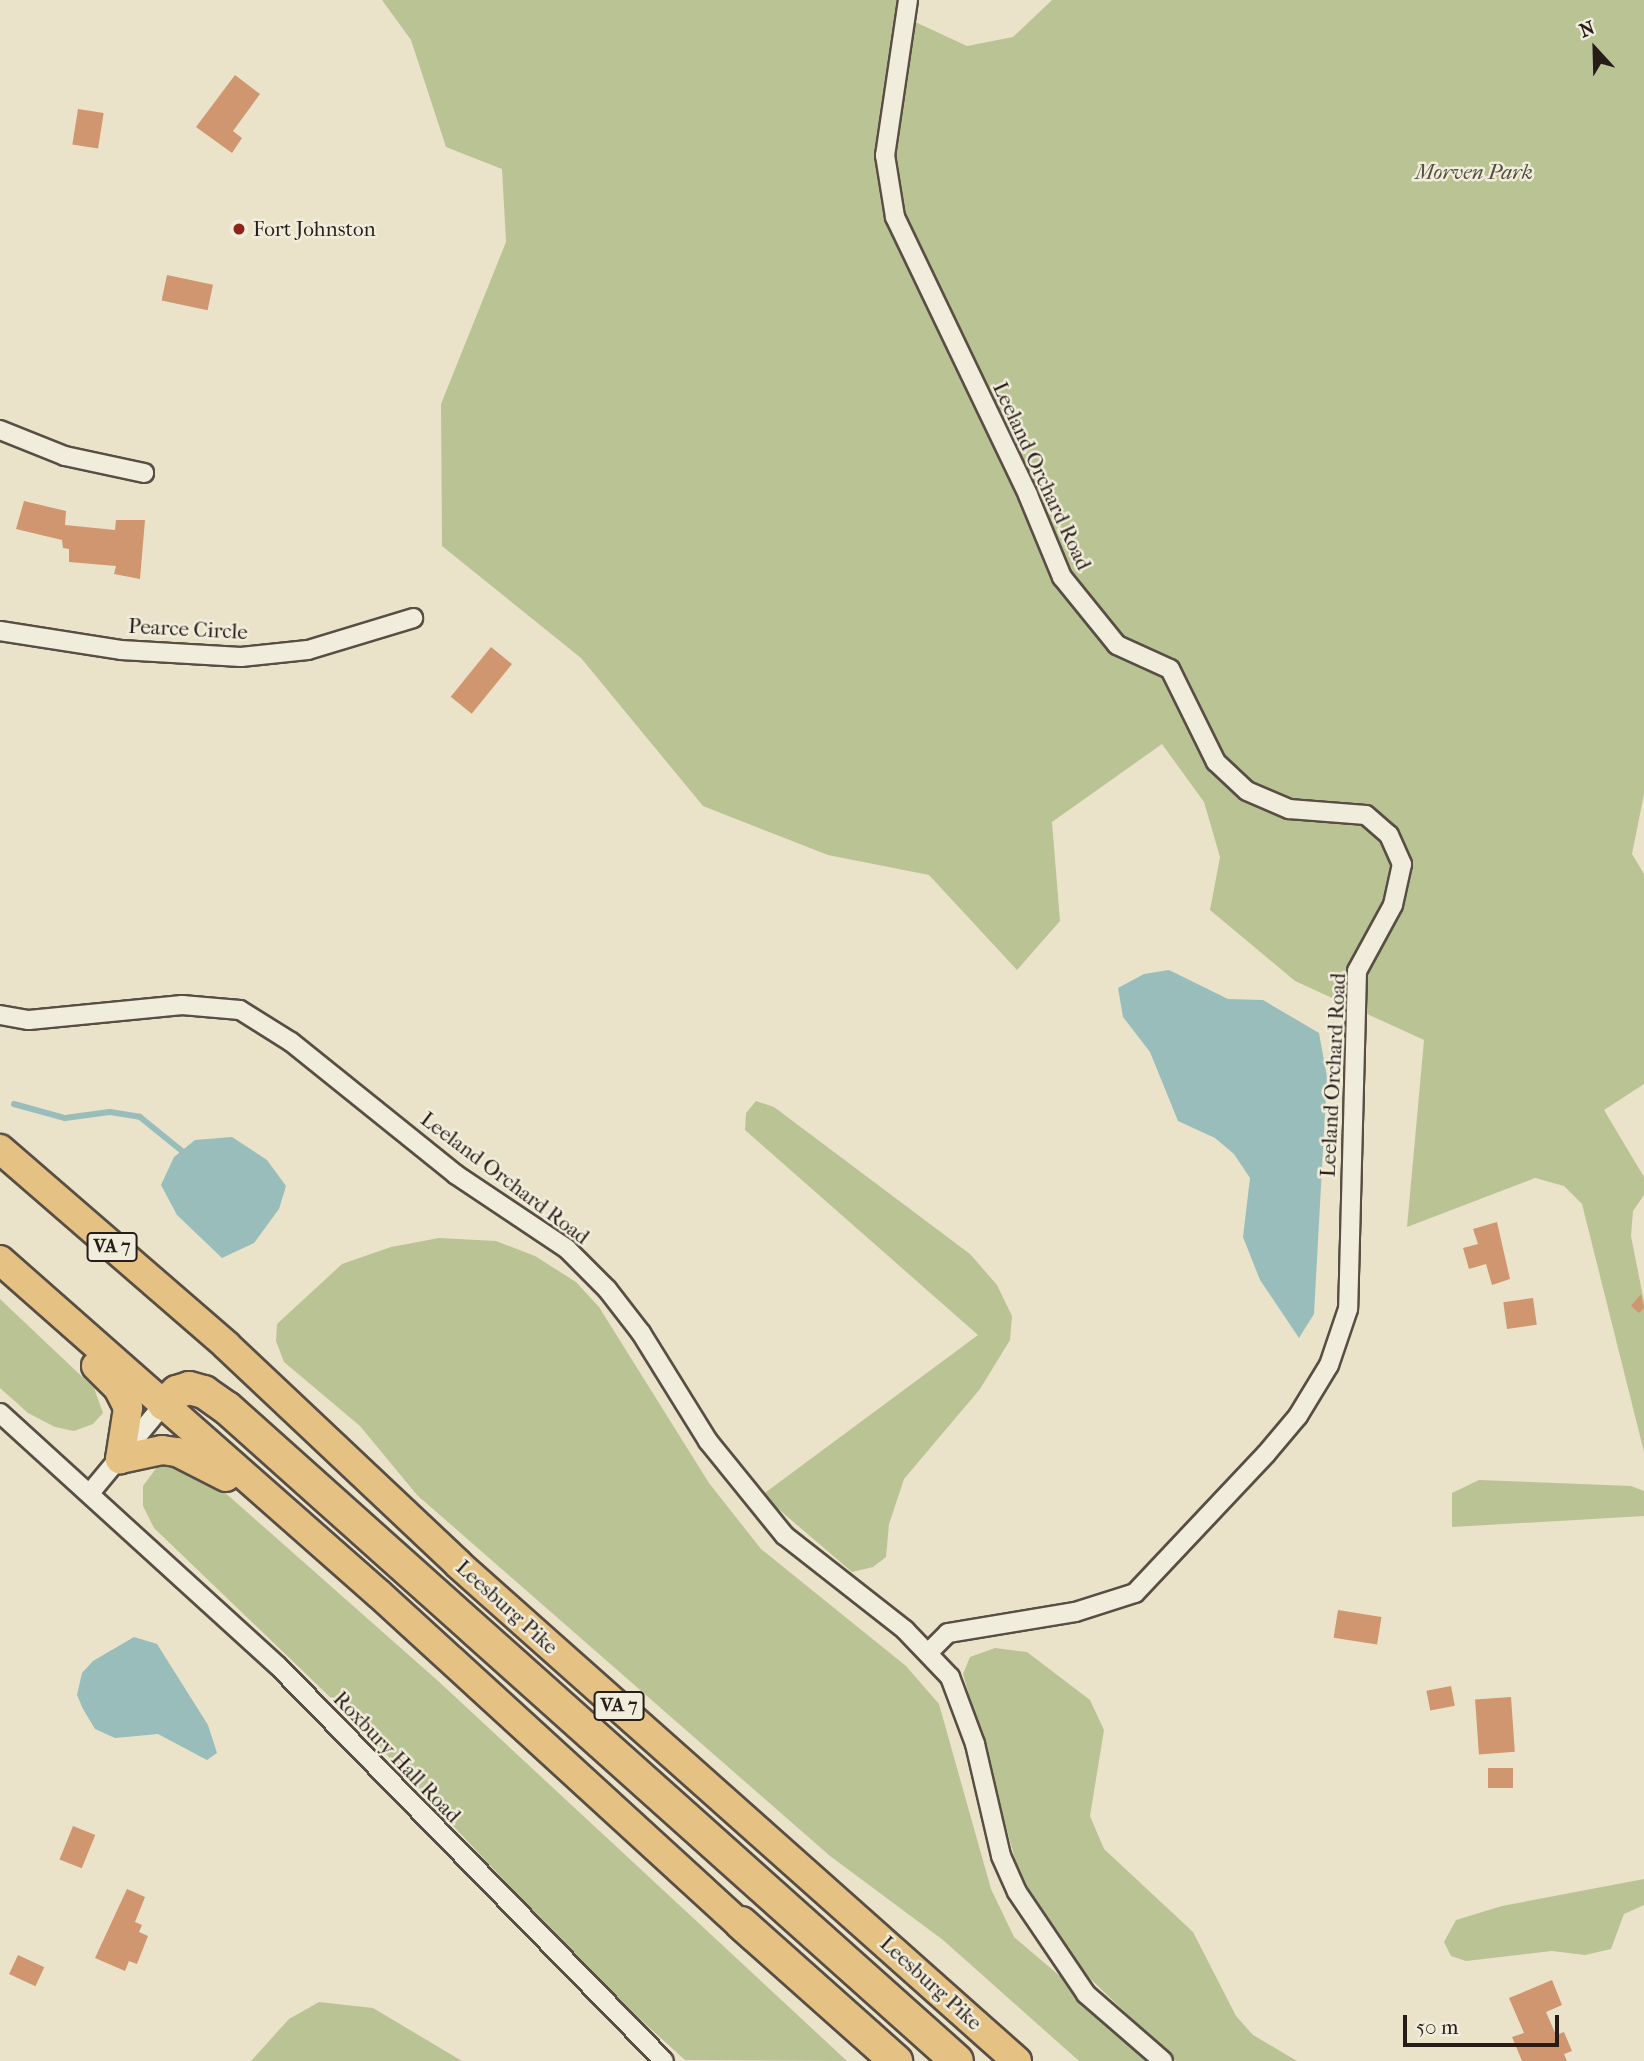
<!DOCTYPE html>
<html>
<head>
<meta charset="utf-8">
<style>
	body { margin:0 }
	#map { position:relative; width:1644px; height:2061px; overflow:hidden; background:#eae3c9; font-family:"IM FELL French Canon",serif }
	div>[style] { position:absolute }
	.green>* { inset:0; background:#bac394 }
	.water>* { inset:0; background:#98bdbb }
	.stream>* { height:6px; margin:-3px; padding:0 3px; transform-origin:3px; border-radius:3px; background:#98bdbb }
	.building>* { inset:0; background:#cf966f; transform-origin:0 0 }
	.roads { filter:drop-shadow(2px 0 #584e44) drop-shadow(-2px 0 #584e44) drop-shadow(0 2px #584e44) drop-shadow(0 -2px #584e44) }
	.minor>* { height:18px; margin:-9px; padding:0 9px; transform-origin:9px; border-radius:9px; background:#f1eddc }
	.trunk>* { height:28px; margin:-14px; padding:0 14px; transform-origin:14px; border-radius:14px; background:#e5c284 }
	.motorway>* { height:32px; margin:-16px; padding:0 16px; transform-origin:16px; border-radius:16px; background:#e5c284 }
	.dots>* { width:19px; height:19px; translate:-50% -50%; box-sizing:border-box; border:4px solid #f1eddc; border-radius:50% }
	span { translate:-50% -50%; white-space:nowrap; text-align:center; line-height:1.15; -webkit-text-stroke:5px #f1eddc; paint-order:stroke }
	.shield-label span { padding:2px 5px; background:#f1eddc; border:2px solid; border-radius:5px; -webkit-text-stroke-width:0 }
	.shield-label { font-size:19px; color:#281c18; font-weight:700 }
	.park-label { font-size:21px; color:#544e3d; font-style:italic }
	.poi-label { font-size:21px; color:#281c18 }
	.left { translate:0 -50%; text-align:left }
	.street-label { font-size:21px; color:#281c18 }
	.north { position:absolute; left:1560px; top:14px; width:70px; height:70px; -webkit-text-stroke:5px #f1eddc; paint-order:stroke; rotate:338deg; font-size:19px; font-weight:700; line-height:28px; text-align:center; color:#281c18 }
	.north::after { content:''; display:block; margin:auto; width:24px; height:32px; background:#281c18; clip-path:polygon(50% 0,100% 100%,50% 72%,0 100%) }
	.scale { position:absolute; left:1403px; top:2015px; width:156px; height:32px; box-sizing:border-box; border:4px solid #281c18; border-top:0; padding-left:9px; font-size:21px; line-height:24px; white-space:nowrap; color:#281c18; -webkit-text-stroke:5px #f1eddc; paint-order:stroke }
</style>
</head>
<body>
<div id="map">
	<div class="green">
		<div style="clip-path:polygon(382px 0,906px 0,913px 21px,967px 46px,1013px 37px,1052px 0,1644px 0,1644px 794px,1632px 854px,1644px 874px,1644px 1084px,1604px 1110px,1644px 1177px,1644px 1195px,1633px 1211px,1631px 1236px,1644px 1302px,1644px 1452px,1582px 1204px,1564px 1186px,1535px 1178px,1407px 1227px,1424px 1040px,1295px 981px,1210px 910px,1220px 857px,1204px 802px,1162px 744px,1052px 822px,1060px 921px,1017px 970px,929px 875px,828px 855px,703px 806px,581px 658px,442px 546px,441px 404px,506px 242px,502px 169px,446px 147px,411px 40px)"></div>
		<div style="clip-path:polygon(756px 1101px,774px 1107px,970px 1254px,997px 1285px,1012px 1316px,1010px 1340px,980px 1389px,904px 1479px,889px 1524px,886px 1557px,873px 1567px,852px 1572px,762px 1495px,978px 1335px,745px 1130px,746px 1113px)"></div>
		<div style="clip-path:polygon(439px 1238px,496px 1241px,535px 1256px,576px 1282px,599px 1307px,709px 1483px,761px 1549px,906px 1666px,939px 1704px,991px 1889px,1014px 1937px,1160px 2061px,1079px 2061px,943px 1940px,830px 1856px,417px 1495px,360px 1426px,284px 1362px,276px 1341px,277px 1324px,342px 1264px,391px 1247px)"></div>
		<div style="clip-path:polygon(0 1299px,94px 1388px,103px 1413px,93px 1424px,74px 1431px,55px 1427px,28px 1413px,0 1388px)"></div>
		<div style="clip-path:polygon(172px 1462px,196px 1467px,437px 1680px,847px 2061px,685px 2060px,599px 1982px,357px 1723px,154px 1528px,143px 1506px,143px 1486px,157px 1467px)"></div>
		<div style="clip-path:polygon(1479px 1480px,1631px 1486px,1644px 1491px,1644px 1516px,1452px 1527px,1452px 1493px)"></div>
		<div style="clip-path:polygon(995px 1648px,1027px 1652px,1090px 1700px,1104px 1730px,1090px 1816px,1104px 1849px,1193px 1932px,1236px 2016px,1253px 2035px,1297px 2061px,1176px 2061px,1078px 1967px,1019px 1873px,963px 1674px,970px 1657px)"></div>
		<div style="clip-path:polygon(1644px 1879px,1644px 1905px,1624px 1914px,1611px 1949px,1585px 1955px,1552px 1951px,1466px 1961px,1451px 1956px,1444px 1942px,1456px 1920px,1502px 1906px)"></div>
		<div style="clip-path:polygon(319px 2002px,373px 2008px,462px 2061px,251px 2061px,289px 2019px)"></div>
	</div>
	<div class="water">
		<div style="clip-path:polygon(1169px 970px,1228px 999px,1263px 1000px,1319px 1033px,1327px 1077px,1314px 1314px,1299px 1338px,1260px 1280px,1243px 1237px,1250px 1178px,1234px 1154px,1215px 1138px,1178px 1121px,1150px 1052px,1123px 1017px,1118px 988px,1144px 974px)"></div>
		<div style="clip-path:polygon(232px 1137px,267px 1160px,286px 1186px,279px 1209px,254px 1243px,222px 1258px,177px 1215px,161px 1185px,174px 1157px,195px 1140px)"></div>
		<div style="clip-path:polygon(134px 1637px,157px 1644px,208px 1725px,217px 1753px,207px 1760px,158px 1734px,115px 1738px,95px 1729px,83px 1709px,77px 1695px,82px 1673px,93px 1661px)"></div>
	</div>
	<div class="stream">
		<div style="left:14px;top:1104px;width:53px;rotate:15.4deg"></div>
		<div style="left:65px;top:1118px;width:45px;rotate:-7.6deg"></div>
		<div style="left:110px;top:1112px;width:30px;rotate:9deg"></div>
		<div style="left:140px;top:1117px;width:54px;rotate:39deg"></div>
	</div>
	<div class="building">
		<div style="clip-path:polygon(235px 75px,260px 94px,233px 131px,242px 138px,232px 153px,196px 127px)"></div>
		<div style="left:78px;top:109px;width:26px;height:36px;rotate:9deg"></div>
		<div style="left:167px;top:275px;width:47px;height:26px;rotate:12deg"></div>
		<div style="clip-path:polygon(24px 501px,66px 511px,65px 525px,115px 530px,116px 520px,145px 520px,140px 579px,114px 574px,116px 566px,69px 562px,69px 549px,63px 548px,62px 540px,16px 529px)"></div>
		<div style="left:491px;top:647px;width:27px;height:64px;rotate:39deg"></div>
		<div style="clip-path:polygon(1497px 1222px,1510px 1279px,1492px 1285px,1486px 1264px,1469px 1269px,1463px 1248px,1478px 1244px,1473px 1229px)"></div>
		<div style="clip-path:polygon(1641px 1294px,1644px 1308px,1639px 1313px,1631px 1306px)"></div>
		<div style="left:1533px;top:1298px;width:27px;height:30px;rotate:82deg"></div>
		<div style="left:1338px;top:1610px;width:44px;height:28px;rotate:9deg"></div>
		<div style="left:1451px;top:1686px;width:20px;height:25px;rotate:79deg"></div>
		<div style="left:1511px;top:1697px;width:55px;height:36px;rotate:86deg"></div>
		<div style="left:1513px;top:1768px;width:20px;height:25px;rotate:90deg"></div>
		<div style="left:73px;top:1826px;width:24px;height:36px;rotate:22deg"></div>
		<div style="clip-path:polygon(127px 1889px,145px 1897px,135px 1922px,142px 1925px,139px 1932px,148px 1936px,137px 1964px,129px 1961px,125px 1971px,95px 1958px)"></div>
		<div style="left:18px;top:1955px;width:29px;height:21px;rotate:25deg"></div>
		<div style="clip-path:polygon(1552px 1980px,1562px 2005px,1546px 2012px,1556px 2035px,1564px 2032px,1572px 2051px,1564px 2054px,1567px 2061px,1522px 2061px,1512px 2037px,1524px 2033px,1509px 1998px)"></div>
	</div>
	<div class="roads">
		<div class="minor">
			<div style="left:908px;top:0;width:157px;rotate:98.4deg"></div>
			<div style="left:885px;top:155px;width:63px;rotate:80.8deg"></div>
			<div style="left:895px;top:217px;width:308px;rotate:64.4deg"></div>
			<div style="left:1028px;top:495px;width:89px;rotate:67.5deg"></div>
			<div style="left:1062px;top:577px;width:87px;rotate:51deg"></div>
			<div style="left:1117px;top:645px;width:58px;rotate:24.4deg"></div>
			<div style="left:1170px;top:669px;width:104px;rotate:63.7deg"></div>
			<div style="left:1216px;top:762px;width:42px;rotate:43.1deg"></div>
			<div style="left:1247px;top:791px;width:46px;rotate:23.2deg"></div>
			<div style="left:1289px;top:809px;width:77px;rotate:4.5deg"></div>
			<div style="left:1366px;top:815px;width:30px;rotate:41deg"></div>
			<div style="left:1389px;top:835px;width:32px;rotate:66deg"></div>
			<div style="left:1402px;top:864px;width:42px;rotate:102.4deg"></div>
			<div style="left:1393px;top:905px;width:75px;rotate:118.6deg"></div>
			<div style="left:1357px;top:971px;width:338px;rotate:91.5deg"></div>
			<div style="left:1348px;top:1309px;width:59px;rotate:108.7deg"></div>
			<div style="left:1329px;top:1365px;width:60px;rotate:121.3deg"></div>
			<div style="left:1298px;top:1416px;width:50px;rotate:130.1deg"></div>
			<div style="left:1266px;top:1454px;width:191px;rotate:133.3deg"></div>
			<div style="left:1135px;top:1593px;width:63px;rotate:162.4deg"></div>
			<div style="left:1075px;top:1612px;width:129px;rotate:170.6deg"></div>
			<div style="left:948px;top:1633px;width:27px;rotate:135deg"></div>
			<div style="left:0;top:430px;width:70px;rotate:21.8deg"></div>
			<div style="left:65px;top:456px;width:81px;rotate:12.1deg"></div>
			<div style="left:0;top:631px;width:122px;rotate:8.9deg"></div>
			<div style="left:121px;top:650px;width:120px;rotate:3.3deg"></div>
			<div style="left:241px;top:657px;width:67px;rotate:-6deg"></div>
			<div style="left:308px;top:650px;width:110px;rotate:-16.9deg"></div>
			<div style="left:0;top:1015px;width:29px;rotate:10deg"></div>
			<div style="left:29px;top:1020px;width:154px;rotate:-5.6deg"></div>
			<div style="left:182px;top:1005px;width:58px;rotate:4.9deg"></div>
			<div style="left:240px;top:1010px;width:60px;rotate:32.1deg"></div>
			<div style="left:291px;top:1042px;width:211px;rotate:38.8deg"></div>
			<div style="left:455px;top:1174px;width:135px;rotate:33.8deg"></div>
			<div style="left:567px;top:1249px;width:57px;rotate:45deg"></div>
			<div style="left:607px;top:1289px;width:56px;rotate:52.3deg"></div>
			<div style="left:641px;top:1333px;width:127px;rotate:58.2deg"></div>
			<div style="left:708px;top:1441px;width:121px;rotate:51deg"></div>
			<div style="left:784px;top:1535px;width:154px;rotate:38.1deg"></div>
			<div style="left:905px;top:1630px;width:65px;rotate:46.2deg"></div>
			<div style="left:950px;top:1677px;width:72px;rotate:69.5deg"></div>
			<div style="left:975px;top:1744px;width:115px;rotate:76.9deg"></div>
			<div style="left:1001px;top:1856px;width:39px;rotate:66deg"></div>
			<div style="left:1017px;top:1892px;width:123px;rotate:55.9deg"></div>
			<div style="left:1086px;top:1994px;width:102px;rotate:41deg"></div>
			<div style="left:0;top:1413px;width:376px;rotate:42.3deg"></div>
			<div style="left:278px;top:1666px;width:552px;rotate:45.66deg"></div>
			<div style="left:90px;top:1493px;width:116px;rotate:-50.3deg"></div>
		</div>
		<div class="trunk">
			<div style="left:0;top:1149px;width:299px;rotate:40.9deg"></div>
			<div style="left:226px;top:1345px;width:319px;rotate:43.3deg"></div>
			<div style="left:458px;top:1564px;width:748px;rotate:41.64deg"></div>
			<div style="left:0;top:1260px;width:505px;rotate:41.39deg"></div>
			<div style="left:379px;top:1594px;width:510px;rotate:42.46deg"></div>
			<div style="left:96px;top:1366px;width:31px;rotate:45deg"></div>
			<div style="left:118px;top:1388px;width:22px;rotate:63deg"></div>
			<div style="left:128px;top:1408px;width:52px;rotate:98.9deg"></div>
			<div style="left:120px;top:1459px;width:43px;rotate:-12.1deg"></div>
			<div style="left:162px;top:1450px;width:15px;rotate:8deg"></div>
			<div style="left:177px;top:1452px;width:55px;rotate:27deg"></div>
		</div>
		<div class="motorway">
			<div style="left:164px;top:1404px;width:18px;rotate:-43deg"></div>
			<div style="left:177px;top:1392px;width:13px;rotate:-18deg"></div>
			<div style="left:189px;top:1388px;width:16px;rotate:15deg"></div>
			<div style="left:204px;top:1392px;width:28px;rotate:35deg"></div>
			<div style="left:227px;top:1408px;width:979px;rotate:41.81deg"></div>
			<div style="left:741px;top:1923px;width:208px;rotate:41.7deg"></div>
		</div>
	</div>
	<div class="dots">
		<div style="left:239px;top:229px;background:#8f2418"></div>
	</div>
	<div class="shield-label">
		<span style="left:112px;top:1247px">VA 7</span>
		<span style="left:619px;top:1706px">VA 7</span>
	</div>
	<div class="park-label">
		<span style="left:1474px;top:172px">Morven Park</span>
	</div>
	<div class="poi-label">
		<span class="left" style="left:253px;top:229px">Fort Johnston</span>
	</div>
	<div class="street-label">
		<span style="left:1042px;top:476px;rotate:65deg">Leeland Orchard Road</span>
		<span style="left:188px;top:629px;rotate:3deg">Pearce Circle</span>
		<span style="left:1333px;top:1075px;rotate:-87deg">Leeland Orchard Road</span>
		<span style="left:505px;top:1178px;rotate:37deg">Leeland Orchard Road</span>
		<span style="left:507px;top:1607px;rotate:42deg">Leesburg Pike</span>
		<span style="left:397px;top:1757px;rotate:46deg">Roxbury Hall Road</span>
		<span style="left:931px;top:1983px;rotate:42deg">Leesburg Pike</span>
	</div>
	<div class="north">N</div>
	<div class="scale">50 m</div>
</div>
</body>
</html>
